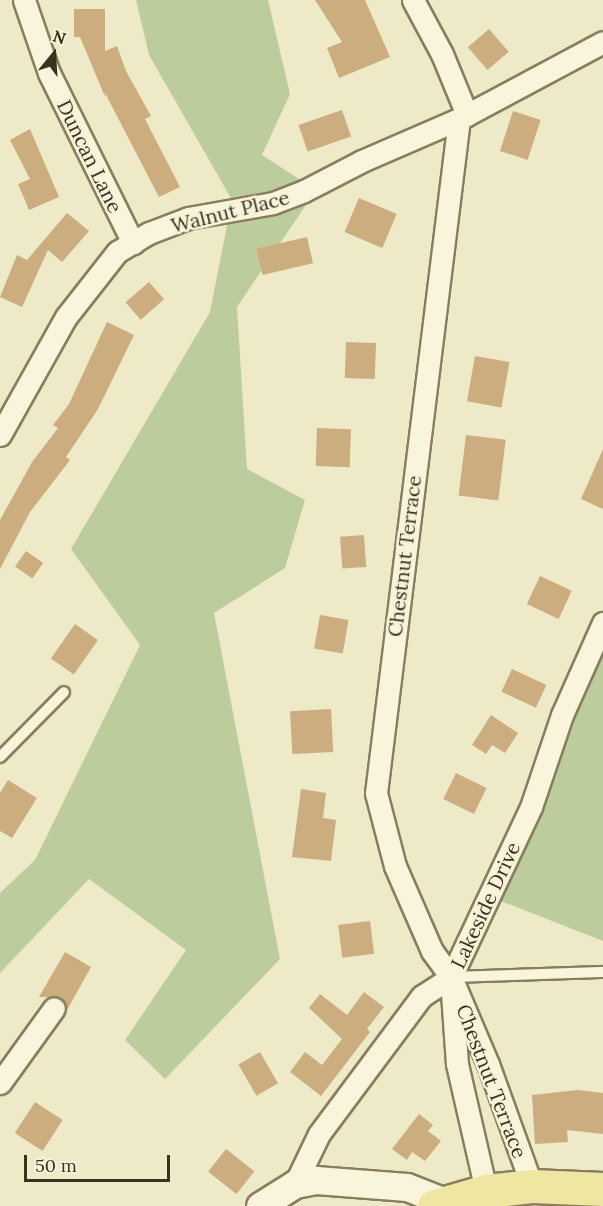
<!DOCTYPE html>
<html>
<head>
<meta charset="utf-8">
<style>
	body { margin:0 }
	#map { position:relative; width:603px; height:1206px; overflow:hidden; background:#eeeac8; font-family:Lora,serif }
	div>[style] { position:absolute }
	.green>* { inset:0; background:#bdcc9c }
	.building>* { inset:0; background:#cbad7f; transform-origin:0 0 }
	.roads { filter:drop-shadow(2px 0 #8a7d5d) drop-shadow(-2px 0 #8a7d5d) drop-shadow(0 2px #8a7d5d) drop-shadow(0 -2px #8a7d5d) }
	.service>* { height:10px; margin:-5px; padding:0 5px; transform-origin:5px; border-radius:5px; background:#f8f5dc }
	.minor>* { height:21px; margin:-10.5px; padding:0 10.5px; transform-origin:10.5px; border-radius:10.5px; background:#f8f5dc }
	.tertiary>* { height:27px; margin:-13.5px; padding:0 13.5px; transform-origin:13.5px; border-radius:13.5px; background:#f8f5dc }
	.primary>* { height:33px; margin:-16.5px; padding:0 16.5px; transform-origin:16.5px; border-radius:16.5px; background:#efe6a2 }
	span { translate:-50% -50%; white-space:nowrap; text-align:center; line-height:1.15; -webkit-text-stroke:5px #f5f2d8; paint-order:stroke }
	.street-label { font-size:20px; color:#3a3221 }
	.north { position:absolute; left:24px; top:24px; width:60px; height:60px; -webkit-text-stroke:4px #f5f2d8; paint-order:stroke; rotate:18deg; font-size:16px; font-weight:700; line-height:24px; text-align:center; color:#3a3221 }
	.north::after { content:''; display:block; margin:auto; width:21px; height:27px; background:#3a3221; clip-path:polygon(50% 0,100% 100%,50% 72%,0 100%) }
	.scale { position:absolute; left:24px; top:1155px; width:146px; height:27px; box-sizing:border-box; border:3px solid #3a3221; border-top:0; padding-left:8px; font-size:18px; line-height:21px; white-space:nowrap; color:#3a3221; -webkit-text-stroke:4px #f5f2d8; paint-order:stroke }
</style>
</head>
<body>
<div id="map">
	<div class="green">
		<div style="clip-path:polygon(136px 0,268px 0,290px 94px,262px 155px,316px 190px,237px 307px,247px 469px,305px 500px,285px 568px,214px 613px,280px 959px,165px 1079px,125px 1040px,186px 950px,89px 879px,0 973px,0 893px,35px 860px,140px 645px,71px 549px,210px 312px,232px 200px,149px 55px)"></div>
		<div style="clip-path:polygon(603px 646px,603px 941px,493px 898px)"></div>
	</div>
	<div class="building">
		<div style="clip-path:polygon(315px 0,365px 0,390px 57px,339px 78px,327px 48px,342px 42px)"></div>
		<div style="clip-path:polygon(74px 9px,105px 9px,105px 51px,117px 46px,126px 71px,151px 116px,145px 119px,180px 187px,159px 197px,105px 93px,105px 97px,80px 37px,74px 37px)"></div>
		<div style="left:489px;top:29px;width:30px;height:28px;rotate:49deg"></div>
		<div style="left:342px;top:110px;width:28px;height:46px;rotate:71deg"></div>
		<div style="left:513px;top:111px;width:29px;height:42px;rotate:18deg"></div>
		<div style="clip-path:polygon(30px 129px,59px 197px,29px 210px,18px 184px,30px 179px,10px 140px)"></div>
		<div style="left:359px;top:198px;width:41px;height:37px;rotate:23deg"></div>
		<div style="clip-path:polygon(67px 213px,89px 231px,62px 262px,48px 250px,22px 307px,0 297px,17px 255px,27px 260px)"></div>
		<div style="left:307px;top:237px;width:27px;height:52px;rotate:77deg"></div>
		<div style="left:149px;top:282px;width:23px;height:31px;rotate:49deg"></div>
		<div style="clip-path:polygon(107px 322px,134px 335px,98px 409px,66px 457px,70px 460px,30px 512px,0 569px,0 520px,32px 462px,58px 428px,53px 425px,69px 404px)"></div>
		<div style="left:346px;top:342px;width:30px;height:36px;rotate:2deg"></div>
		<div style="left:475px;top:356px;width:35px;height:46px;rotate:10deg"></div>
		<div style="left:317px;top:428px;width:34px;height:38px;rotate:2deg"></div>
		<div style="left:466px;top:435px;width:40px;height:61px;rotate:7deg"></div>
		<div style="clip-path:polygon(603px 449px,603px 509px,581px 499px)"></div>
		<div style="left:364px;top:535px;width:32px;height:24px;rotate:86deg"></div>
		<div style="left:26px;top:551px;width:21px;height:19px;rotate:35deg"></div>
		<div style="left:540px;top:576px;width:35px;height:31px;rotate:25deg"></div>
		<div style="left:320px;top:615px;width:29px;height:34px;rotate:10deg"></div>
		<div style="left:75px;top:624px;width:28px;height:42px;rotate:35deg"></div>
		<div style="left:512px;top:669px;width:38px;height:25px;rotate:25deg"></div>
		<div style="left:331px;top:709px;width:43px;height:41px;rotate:87deg"></div>
		<div style="clip-path:polygon(491px 715px,518px 733px,505px 753px,492px 745px,486px 754px,472px 745px)"></div>
		<div style="left:456px;top:773px;width:34px;height:29px;rotate:26deg"></div>
		<div style="clip-path:polygon(8px 780px,37px 798px,12px 838px,0 831px,0 793px)"></div>
		<div style="clip-path:polygon(301px 789px,326px 793px,323px 818px,336px 820px,331px 861px,292px 857px)"></div>
		<div style="left:370px;top:921px;width:33px;height:32px;rotate:83deg"></div>
		<div style="clip-path:polygon(65px 952px,91px 967px,66px 1012px,61px 997px,39px 997px)"></div>
		<div style="clip-path:polygon(364px 992px,384px 1007px,367px 1029px,370px 1032px,321px 1096px,290px 1072px,305px 1052px,322px 1065px,342px 1039px,309px 1008px,320px 994px,347px 1015px)"></div>
		<div style="left:260px;top:1052px;width:36px;height:25px;rotate:60deg"></div>
		<div style="clip-path:polygon(578px 1090px,603px 1093px,603px 1134px,567px 1130px,568px 1142px,535px 1144px,532px 1095px)"></div>
		<div style="left:35px;top:1102px;width:33px;height:37px;rotate:33deg"></div>
		<div style="clip-path:polygon(419px 1114px,433px 1125px,428px 1131px,441px 1141px,425px 1161px,412px 1152px,407px 1160px,392px 1149px)"></div>
		<div style="left:226px;top:1149px;width:36px;height:29px;rotate:38deg"></div>
	</div>
	<div class="roads">
		<div class="service">
			<div style="left:0;top:757px;width:91px;rotate:-45.4deg"></div>
			<div style="left:451px;top:977px;width:152px;rotate:-1.9deg"></div>
		</div>
		<div class="minor">
			<div style="left:24px;top:0;width:77px;rotate:71.1deg"></div>
			<div style="left:49px;top:73px;width:190px;rotate:63.7deg"></div>
			<div style="left:413px;top:0;width:61px;rotate:61.8deg"></div>
			<div style="left:442px;top:54px;width:66px;rotate:67.7deg"></div>
			<div style="left:459px;top:119px;width:679px;rotate:97.02deg"></div>
			<div style="left:376px;top:793px;width:75px;rotate:75.4deg"></div>
			<div style="left:395px;top:866px;width:93px;rotate:66.5deg"></div>
			<div style="left:432px;top:951px;width:32px;rotate:54deg"></div>
			<div style="left:451px;top:977px;width:95px;rotate:67deg"></div>
			<div style="left:488px;top:1064px;width:130px;rotate:70.2deg"></div>
			<div style="left:0;top:435px;width:135px;rotate:-60.8deg"></div>
			<div style="left:66px;top:317px;width:83px;rotate:-51.9deg"></div>
			<div style="left:117px;top:252px;width:37px;rotate:-31deg"></div>
			<div style="left:149px;top:233px;width:42px;rotate:-21deg"></div>
			<div style="left:188px;top:218px;width:86px;rotate:-10deg"></div>
			<div style="left:273px;top:203px;width:33px;rotate:-21deg"></div>
			<div style="left:304px;top:191px;width:65px;rotate:-27.3deg"></div>
			<div style="left:362px;top:161px;width:106px;rotate:-23.4deg"></div>
			<div style="left:459px;top:119px;width:163px;rotate:-28.1deg"></div>
			<div style="left:452px;top:993px;width:71px;rotate:86deg"></div>
			<div style="left:457px;top:1064px;width:130px;rotate:77.1deg"></div>
			<div style="left:0;top:1083px;width:92px;rotate:-54.2deg"></div>
			<div style="left:295px;top:1184px;width:55px;rotate:-64.4deg"></div>
			<div style="left:319px;top:1134px;width:172px;rotate:-53.3deg"></div>
			<div style="left:422px;top:996px;width:35px;rotate:-33deg"></div>
			<div style="left:451px;top:977px;width:188px;rotate:-64.8deg"></div>
			<div style="left:531px;top:807px;width:97px;rotate:-71.4deg"></div>
			<div style="left:562px;top:715px;width:101px;rotate:-66deg"></div>
		</div>
		<div class="tertiary">
			<div style="left:260px;top:1206px;width:41px;rotate:-32.2deg"></div>
			<div style="left:295px;top:1184px;width:21px;rotate:-11deg"></div>
			<div style="left:316px;top:1180px;width:91px;rotate:4.4deg"></div>
			<div style="left:407px;top:1187px;width:41px;rotate:21.5deg"></div>
		</div>
		<div class="primary">
			<div style="left:434px;top:1206px;width:54px;rotate:-16.1deg"></div>
			<div style="left:486px;top:1191px;width:46px;rotate:-6.2deg"></div>
			<div style="left:532px;top:1186px;width:71px;rotate:2.4deg"></div>
		</div>
	</div>
	<div class="street-label">
		<span style="left:90px;top:156px;rotate:64deg">Duncan Lane</span>
		<span style="left:230px;top:211px;rotate:-14deg">Walnut Place</span>
		<span style="left:404px;top:556px;rotate:-83deg">Chestnut Terrace</span>
		<span style="left:485px;top:905px;rotate:-65deg">Lakeside Drive</span>
		<span style="left:492px;top:1081px;rotate:69deg">Chestnut Terrace</span>
	</div>
	<div class="north">N</div>
	<div class="scale">50 m</div>
</div>
</body>
</html>
